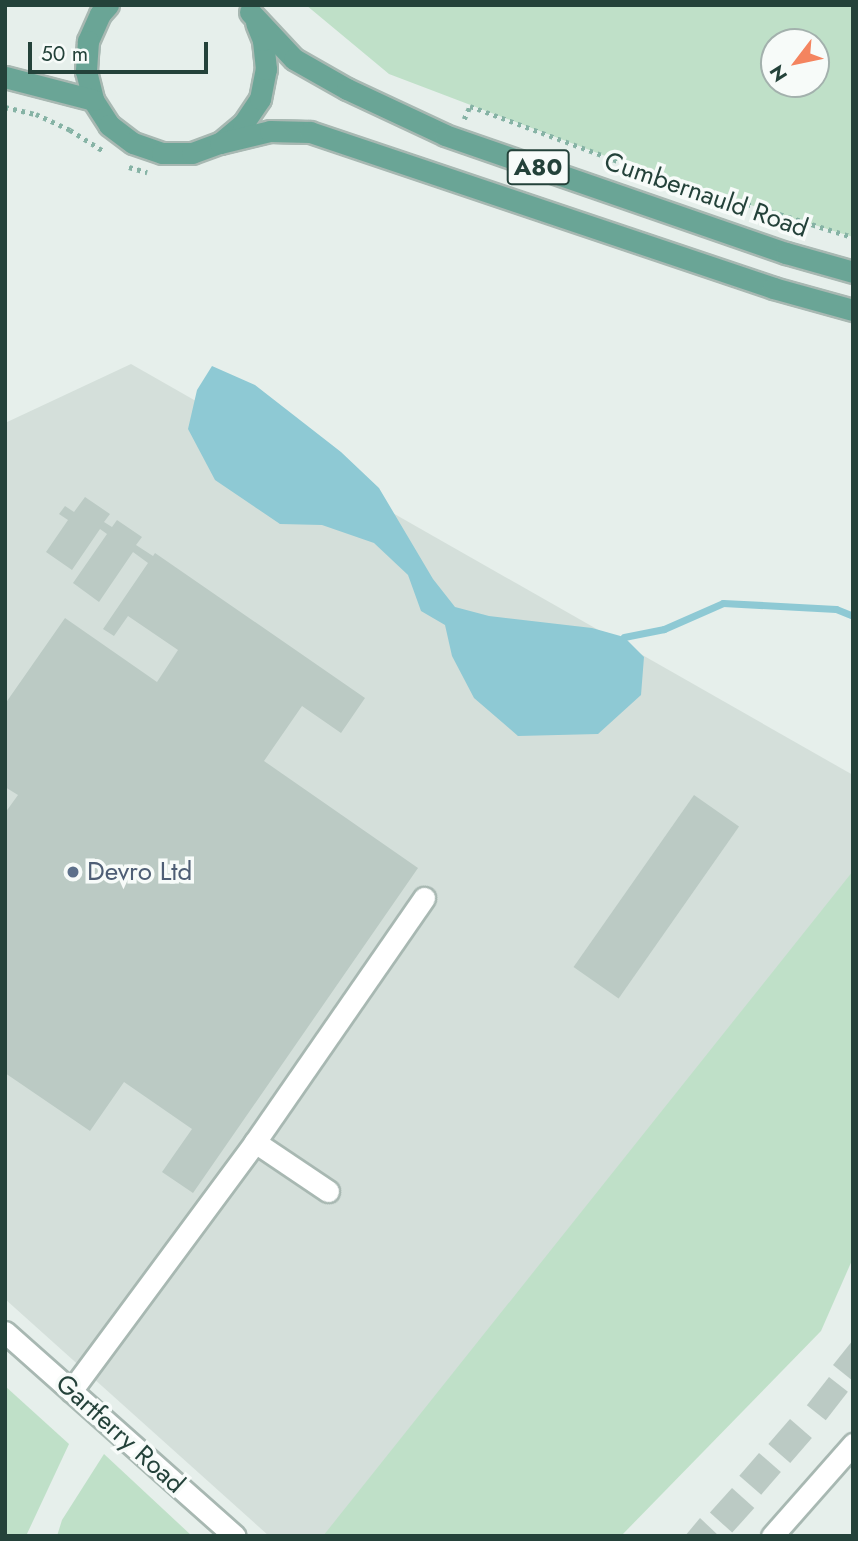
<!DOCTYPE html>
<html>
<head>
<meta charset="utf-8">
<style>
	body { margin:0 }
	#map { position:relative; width:858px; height:1541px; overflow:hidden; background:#e6efeb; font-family:Jost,sans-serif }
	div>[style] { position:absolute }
	.built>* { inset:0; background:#d4dfda }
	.green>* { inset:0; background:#bfe0c8 }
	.water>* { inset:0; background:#8ec9d4 }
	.stream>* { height:7px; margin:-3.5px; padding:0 3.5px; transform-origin:3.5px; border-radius:3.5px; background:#8ec9d4 }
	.building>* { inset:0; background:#bbcac4; transform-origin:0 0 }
	.path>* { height:4.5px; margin-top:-2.25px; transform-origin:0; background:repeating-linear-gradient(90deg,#86b3a5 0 3.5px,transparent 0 8.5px) }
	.roads { filter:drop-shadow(2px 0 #a8b8b2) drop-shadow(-2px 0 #a8b8b2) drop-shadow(0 2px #a8b8b2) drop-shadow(0 -2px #a8b8b2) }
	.minor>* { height:21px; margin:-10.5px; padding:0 10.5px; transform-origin:10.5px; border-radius:10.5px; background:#fff }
	.major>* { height:21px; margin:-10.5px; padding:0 10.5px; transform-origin:10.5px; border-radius:10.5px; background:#6aa596 }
	.dots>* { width:19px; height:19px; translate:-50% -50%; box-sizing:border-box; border:4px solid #f7fbf9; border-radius:50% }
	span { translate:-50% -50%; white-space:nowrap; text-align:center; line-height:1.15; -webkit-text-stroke:7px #f7fbf9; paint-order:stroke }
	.shield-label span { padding:2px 5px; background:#f7fbf9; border:2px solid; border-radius:5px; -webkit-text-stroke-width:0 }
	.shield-label { font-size:24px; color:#24423a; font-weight:700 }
	.street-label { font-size:26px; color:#24423a }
	.service-label { font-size:26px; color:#4e5e75 }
	.left { translate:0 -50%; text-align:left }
	.frame { position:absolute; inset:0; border:7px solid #24423a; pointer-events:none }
	.north { position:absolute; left:760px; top:28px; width:70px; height:70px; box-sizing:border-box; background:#f7fbf9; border:2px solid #a3b1ad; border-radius:50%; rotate:238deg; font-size:19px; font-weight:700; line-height:28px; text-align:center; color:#24423a }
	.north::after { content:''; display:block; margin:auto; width:24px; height:32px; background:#f4845f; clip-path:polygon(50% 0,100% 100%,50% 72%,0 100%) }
	.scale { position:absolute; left:28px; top:42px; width:180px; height:32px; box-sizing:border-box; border:4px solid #24423a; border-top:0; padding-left:9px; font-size:21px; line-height:24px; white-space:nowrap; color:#24423a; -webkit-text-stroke:5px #f7fbf9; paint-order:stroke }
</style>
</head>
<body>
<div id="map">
	<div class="built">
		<div style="clip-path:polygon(131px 364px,853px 775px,853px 873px,340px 1536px,269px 1536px,5px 1299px,5px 423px)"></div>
	</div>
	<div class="green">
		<div style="clip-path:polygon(evenodd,306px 5px,853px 5px,853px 237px,658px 176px,389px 74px,306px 5px,774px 42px,816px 42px,816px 84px,774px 84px,774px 42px)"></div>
		<div style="clip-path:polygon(853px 871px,853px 1258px,821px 1331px,621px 1536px,323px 1536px)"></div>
		<div style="clip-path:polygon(5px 1386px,69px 1444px,26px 1536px,5px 1536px)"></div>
		<div style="clip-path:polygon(104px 1454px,192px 1536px,57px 1536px,62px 1520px)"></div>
	</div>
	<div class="water">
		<div style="clip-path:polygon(212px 366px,255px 385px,341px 452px,379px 488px,433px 579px,455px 607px,489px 616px,592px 628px,624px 637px,644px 657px,641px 695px,598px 734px,518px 736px,474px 698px,452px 656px,445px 625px,421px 611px,408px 575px,374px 543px,322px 525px,280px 524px,215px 480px,188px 429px,197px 390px)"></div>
	</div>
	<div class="stream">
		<div style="left:624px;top:637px;width:41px;rotate:-11.3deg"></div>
		<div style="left:664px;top:629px;width:64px;rotate:-23.8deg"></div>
		<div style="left:723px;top:603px;width:113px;rotate:3deg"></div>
		<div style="left:836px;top:609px;width:18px;rotate:22deg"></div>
	</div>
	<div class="building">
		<div style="clip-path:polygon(85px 497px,110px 514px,104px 522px,112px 527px,117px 520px,142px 537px,136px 545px,153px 556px,155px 553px,365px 698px,341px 733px,302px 706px,264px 761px,418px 868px,193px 1193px,162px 1172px,192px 1129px,124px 1082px,90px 1131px,5px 1073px,5px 813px,18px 795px,5px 787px,5px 704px,65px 618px,157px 682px,178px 650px,128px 616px,114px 636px,103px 629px,148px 563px,133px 552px,99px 602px,73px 583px,107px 534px,100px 529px,72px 570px,46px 552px,68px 520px,59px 514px,65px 506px,74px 512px)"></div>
		<div style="left:694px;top:795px;width:55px;height:210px;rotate:35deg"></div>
		<div style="clip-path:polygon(853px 1340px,853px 1381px,833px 1365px)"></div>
		<div style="left:829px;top:1377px;width:24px;height:36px;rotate:38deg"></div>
		<div style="left:790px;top:1419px;width:29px;height:33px;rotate:41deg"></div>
		<div style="left:759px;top:1453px;width:29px;height:30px;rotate:41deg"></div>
		<div style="left:732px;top:1488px;width:30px;height:33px;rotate:42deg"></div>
		<div style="clip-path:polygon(700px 1518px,719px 1536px,685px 1536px)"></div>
	</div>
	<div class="path">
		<div style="left:5px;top:107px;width:32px;rotate:13deg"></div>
		<div style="left:36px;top:114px;width:38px;rotate:25deg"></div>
		<div style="left:70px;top:130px;width:39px;rotate:32deg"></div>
		<div style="left:464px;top:119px;width:14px;rotate:-65deg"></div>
		<div style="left:470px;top:106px;width:201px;rotate:20.4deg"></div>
		<div style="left:658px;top:176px;width:204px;rotate:17.4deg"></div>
		<div style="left:129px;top:167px;width:19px;rotate:16deg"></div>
	</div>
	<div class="roads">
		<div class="minor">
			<div style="left:255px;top:1142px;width:88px;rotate:33.9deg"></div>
			<div style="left:5px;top:1332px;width:307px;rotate:41.6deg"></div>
			<div style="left:71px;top:1391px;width:310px;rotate:-53.5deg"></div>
			<div style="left:255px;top:1142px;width:297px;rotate:-55.3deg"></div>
			<div style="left:772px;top:1536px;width:123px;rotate:-48.6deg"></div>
		</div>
		<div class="major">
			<div style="left:108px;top:5px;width:12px;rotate:132deg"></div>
			<div style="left:100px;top:14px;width:30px;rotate:114deg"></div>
			<div style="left:88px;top:41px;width:30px;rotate:94deg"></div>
			<div style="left:86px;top:71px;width:30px;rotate:76deg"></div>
			<div style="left:93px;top:100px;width:30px;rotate:57deg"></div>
			<div style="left:109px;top:125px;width:30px;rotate:37deg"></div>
			<div style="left:133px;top:143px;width:31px;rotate:19deg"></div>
			<div style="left:162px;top:153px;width:30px"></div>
			<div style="left:192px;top:153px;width:30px;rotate:-20deg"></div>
			<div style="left:220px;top:143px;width:30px;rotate:-40deg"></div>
			<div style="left:243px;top:124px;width:30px;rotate:-56deg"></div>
			<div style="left:260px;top:99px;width:31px;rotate:-79deg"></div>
			<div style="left:266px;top:69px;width:29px;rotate:-96deg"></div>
			<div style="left:263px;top:40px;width:18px;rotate:-112deg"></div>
			<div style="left:250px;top:12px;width:64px;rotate:46.9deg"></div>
			<div style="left:294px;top:59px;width:61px;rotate:29.5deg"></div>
			<div style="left:347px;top:89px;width:108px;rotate:25.1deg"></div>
			<div style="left:445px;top:135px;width:361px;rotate:19.1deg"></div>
			<div style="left:786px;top:253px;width:70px;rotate:15.8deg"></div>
			<div style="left:5px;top:77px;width:91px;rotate:14.6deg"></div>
			<div style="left:220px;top:143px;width:51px;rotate:-13.5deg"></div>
			<div style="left:270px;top:131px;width:40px;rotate:1.4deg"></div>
			<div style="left:310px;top:132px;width:489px;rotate:18.6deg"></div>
			<div style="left:773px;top:288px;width:83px;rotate:15.4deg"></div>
		</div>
	</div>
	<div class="dots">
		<div style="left:73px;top:872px;background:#5c6f8a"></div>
	</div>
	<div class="shield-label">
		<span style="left:538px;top:167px">A80</span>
	</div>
	<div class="street-label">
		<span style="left:706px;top:195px;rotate:19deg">Cumbernauld Road</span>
		<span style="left:120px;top:1434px;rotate:42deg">Gartferry Road</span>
	</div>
	<div class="service-label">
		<span class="left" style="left:87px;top:872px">Devro Ltd</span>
	</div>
	<div class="frame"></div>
	<div class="north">N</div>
	<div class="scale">50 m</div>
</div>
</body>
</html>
